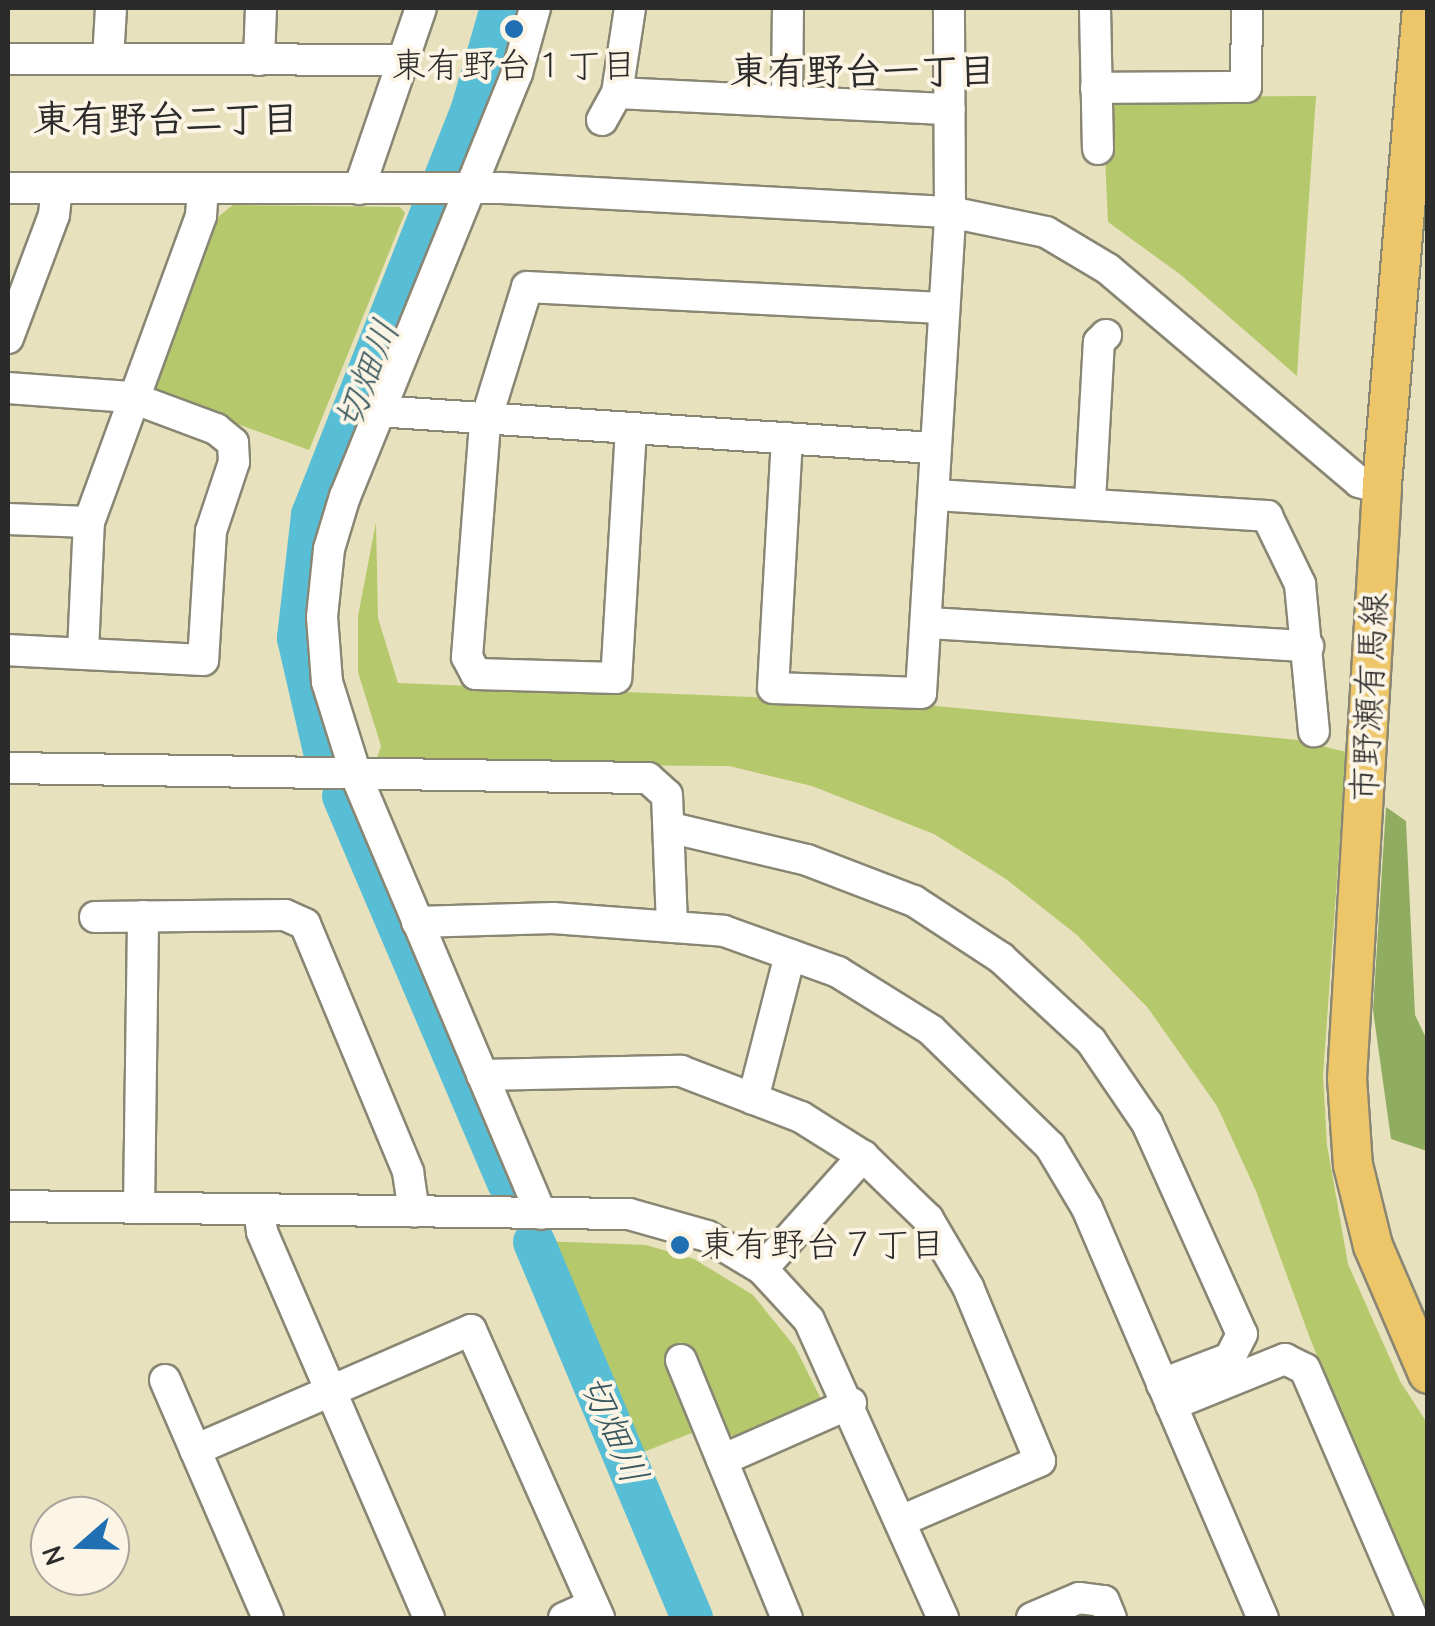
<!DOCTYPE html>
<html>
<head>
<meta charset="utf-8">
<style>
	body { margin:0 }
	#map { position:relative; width:1435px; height:1626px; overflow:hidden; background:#e7e1bd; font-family:"Comic Neue","Klee One",sans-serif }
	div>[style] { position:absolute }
	.green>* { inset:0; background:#b5c86c }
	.forest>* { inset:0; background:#90ac60 }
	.river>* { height:42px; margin:-21px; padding:0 21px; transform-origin:21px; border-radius:21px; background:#58bed6 }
	.roads { filter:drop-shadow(2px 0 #898674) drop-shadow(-2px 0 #898674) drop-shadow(0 2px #898674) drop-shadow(0 -2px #898674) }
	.minor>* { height:30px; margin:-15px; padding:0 15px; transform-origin:15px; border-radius:15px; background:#fff }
	.major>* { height:38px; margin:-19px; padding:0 19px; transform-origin:19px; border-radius:19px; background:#ecc669 }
	.dots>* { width:28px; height:28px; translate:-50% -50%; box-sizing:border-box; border:5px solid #fcf5e5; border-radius:50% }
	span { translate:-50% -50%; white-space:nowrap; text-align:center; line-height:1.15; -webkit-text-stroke:8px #fcf5e5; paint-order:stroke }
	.poi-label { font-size:35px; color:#2b2b2b }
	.left { translate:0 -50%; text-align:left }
	.street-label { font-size:35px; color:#2b2b2b }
	.neighbourhood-label { font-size:38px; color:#2b2b2b; font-weight:700 }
	.water-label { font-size:38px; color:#38575e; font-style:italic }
	.frame { position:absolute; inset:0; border:10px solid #2b2b2b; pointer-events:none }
	.north { position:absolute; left:30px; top:1496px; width:100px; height:100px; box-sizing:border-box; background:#fcf5e5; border:2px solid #a8a49b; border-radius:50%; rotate:250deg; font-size:28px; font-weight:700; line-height:40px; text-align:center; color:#2b2b2b }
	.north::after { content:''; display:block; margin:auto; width:35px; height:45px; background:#1f6fb2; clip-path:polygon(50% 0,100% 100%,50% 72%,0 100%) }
</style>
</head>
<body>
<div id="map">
	<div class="green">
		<div style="clip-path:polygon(1316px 96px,1299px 344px,1297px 376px,1181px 275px,1108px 222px,1103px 114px,1122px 97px)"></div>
		<div style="clip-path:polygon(233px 205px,400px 207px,405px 213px,309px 450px,157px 395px,150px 377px,209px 224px)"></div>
		<div style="clip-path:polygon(376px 522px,378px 618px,398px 683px,905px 703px,1298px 740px,1346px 752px,1323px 1076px,1327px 1145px,1348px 1264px,1400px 1381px,1427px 1423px,1427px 1618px,1311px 1341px,1256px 1191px,1217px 1106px,1148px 1008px,1077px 935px,1006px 879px,934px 834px,812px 786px,729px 766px,375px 764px,381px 746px,358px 672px,358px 616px)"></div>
		<div style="clip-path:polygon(541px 1241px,646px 1245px,694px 1259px,753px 1295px,795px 1347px,822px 1401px,736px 1439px,717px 1423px,631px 1457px)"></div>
	</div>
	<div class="forest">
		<div style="clip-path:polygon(1386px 807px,1406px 821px,1415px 1015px,1427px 1040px,1427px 1151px,1391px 1139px,1373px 1010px)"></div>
	</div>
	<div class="river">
		<div style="left:324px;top:751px;width:116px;rotate:-103deg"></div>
		<div style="left:298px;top:638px;width:124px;rotate:-83.5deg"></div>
		<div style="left:312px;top:515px;width:433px;rotate:-68.5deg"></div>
		<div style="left:471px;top:112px;width:108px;rotate:-73.9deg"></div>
		<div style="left:343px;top:796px;width:420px;rotate:66.9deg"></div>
		<div style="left:534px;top:1242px;width:408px;rotate:67.2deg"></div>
	</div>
	<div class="roads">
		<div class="minor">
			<div style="left:535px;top:8px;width:67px;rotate:105.5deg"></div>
			<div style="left:517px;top:73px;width:457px;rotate:112.1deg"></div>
			<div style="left:345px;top:496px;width:55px;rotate:106.8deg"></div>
			<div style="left:329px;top:549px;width:68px;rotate:95.9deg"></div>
			<div style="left:322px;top:617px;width:65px;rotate:85.6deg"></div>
			<div style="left:327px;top:682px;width:101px;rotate:72.6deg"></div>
			<div style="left:357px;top:778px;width:473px;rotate:67.1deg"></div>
			<div style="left:1095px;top:8px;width:141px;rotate:88.8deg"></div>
			<div style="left:8px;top:59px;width:397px;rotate:0.1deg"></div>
			<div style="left:108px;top:59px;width:51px;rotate:-86.6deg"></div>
			<div style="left:259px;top:60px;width:52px;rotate:-87.8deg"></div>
			<div style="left:1096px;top:88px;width:150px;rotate:-0.4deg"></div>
			<div style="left:1246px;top:87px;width:79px;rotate:-89.3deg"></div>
			<div style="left:617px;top:93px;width:333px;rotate:2.8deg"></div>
			<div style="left:787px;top:101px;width:93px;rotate:-89.4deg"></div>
			<div style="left:602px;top:120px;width:31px;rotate:-61deg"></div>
			<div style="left:617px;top:93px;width:86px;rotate:-81.3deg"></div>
			<div style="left:8px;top:188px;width:495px"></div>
			<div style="left:503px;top:188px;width:448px;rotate:3.1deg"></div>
			<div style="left:950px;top:212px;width:98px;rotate:11.8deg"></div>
			<div style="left:1046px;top:232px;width:72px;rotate:30.8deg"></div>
			<div style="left:1108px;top:269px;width:329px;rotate:40.3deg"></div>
			<div style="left:1359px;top:482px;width:24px;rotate:15deg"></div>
			<div style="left:359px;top:189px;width:191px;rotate:-71.1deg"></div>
			<div style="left:8px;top:338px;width:131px;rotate:-69.5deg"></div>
			<div style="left:54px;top:215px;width:27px;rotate:-84deg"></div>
			<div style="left:8px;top:388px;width:122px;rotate:4.2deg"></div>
			<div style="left:130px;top:397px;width:92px;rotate:20.4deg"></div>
			<div style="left:216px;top:429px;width:22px;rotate:39deg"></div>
			<div style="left:233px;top:443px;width:19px;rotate:87deg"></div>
			<div style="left:234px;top:462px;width:73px;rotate:108.4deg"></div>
			<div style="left:211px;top:531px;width:129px;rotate:93.5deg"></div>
			<div style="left:203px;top:660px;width:195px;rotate:-177.1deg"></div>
			<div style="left:377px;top:411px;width:556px;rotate:3.81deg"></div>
			<div style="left:631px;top:429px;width:249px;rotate:93.4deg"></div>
			<div style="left:616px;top:678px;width:140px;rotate:-178.4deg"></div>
			<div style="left:476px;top:674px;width:19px;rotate:-118deg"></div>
			<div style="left:467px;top:657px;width:235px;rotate:-85.6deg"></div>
			<div style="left:485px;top:423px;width:142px;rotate:-72.8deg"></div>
			<div style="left:527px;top:287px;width:415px;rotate:2.9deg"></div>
			<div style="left:787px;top:438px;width:250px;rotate:93.2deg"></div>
			<div style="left:773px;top:688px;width:148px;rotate:1.9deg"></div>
			<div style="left:921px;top:693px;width:482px;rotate:-86.5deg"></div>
			<div style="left:950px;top:212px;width:204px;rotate:-90.3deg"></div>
			<div style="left:935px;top:495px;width:333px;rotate:3.6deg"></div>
			<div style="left:1267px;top:516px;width:76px;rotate:64.1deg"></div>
			<div style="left:1300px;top:584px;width:148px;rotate:84.6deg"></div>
			<div style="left:1090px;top:501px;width:159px;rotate:-86.8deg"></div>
			<div style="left:1099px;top:342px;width:10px;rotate:-45deg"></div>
			<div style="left:8px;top:519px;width:81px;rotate:2.1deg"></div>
			<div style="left:928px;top:623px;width:381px;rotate:3.5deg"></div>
			<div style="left:83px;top:652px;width:130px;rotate:-87.4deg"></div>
			<div style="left:89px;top:522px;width:326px;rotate:-69.9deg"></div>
			<div style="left:201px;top:216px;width:28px;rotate:-86deg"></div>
			<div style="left:8px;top:768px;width:640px;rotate:0.9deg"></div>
			<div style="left:648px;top:778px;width:25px;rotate:42deg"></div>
			<div style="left:667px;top:795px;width:132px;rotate:87.8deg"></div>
			<div style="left:672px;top:828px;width:139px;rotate:13.3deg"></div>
			<div style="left:807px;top:860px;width:115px;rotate:21deg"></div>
			<div style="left:914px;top:901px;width:104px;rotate:33.2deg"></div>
			<div style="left:1001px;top:958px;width:122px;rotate:42.7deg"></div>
			<div style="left:1091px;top:1041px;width:99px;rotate:55.7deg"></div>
			<div style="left:1147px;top:1123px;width:231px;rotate:65.8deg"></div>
			<div style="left:1242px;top:1334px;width:27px;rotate:117deg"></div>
			<div style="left:1230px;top:1358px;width:73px;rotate:159.1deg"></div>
			<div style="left:95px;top:917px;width:190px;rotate:-0.6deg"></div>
			<div style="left:285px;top:915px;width:22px;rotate:24deg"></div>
			<div style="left:305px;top:924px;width:269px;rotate:67.4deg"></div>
			<div style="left:408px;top:1172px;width:40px;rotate:81.5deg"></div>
			<div style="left:417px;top:922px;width:136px;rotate:-1.7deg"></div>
			<div style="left:553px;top:918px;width:171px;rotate:4.3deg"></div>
			<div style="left:724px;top:931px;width:121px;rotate:19.8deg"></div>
			<div style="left:838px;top:972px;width:110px;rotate:31.9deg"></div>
			<div style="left:931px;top:1030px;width:166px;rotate:44.3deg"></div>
			<div style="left:1050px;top:1146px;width:72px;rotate:59.2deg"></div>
			<div style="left:1087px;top:1208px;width:446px;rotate:66.8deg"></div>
			<div style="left:482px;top:1075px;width:199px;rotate:-1.2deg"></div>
			<div style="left:681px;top:1071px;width:129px;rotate:21deg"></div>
			<div style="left:801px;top:1117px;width:73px;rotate:32.2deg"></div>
			<div style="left:863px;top:1156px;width:91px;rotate:44.1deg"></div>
			<div style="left:928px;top:1219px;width:79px;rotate:59.5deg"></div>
			<div style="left:968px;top:1287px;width:188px;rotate:67.5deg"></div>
			<div style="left:1040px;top:1461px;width:151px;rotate:156.7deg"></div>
			<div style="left:753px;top:1099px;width:149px;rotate:-75.6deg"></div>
			<div style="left:8px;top:1206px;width:621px;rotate:0.74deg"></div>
			<div style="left:629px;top:1214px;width:81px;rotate:15.8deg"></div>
			<div style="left:707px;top:1236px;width:64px;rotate:31deg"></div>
			<div style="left:762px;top:1269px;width:69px;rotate:47.3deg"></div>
			<div style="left:809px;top:1320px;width:327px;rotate:65.8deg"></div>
			<div style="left:139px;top:1208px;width:292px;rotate:-89.2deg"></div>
			<div style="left:259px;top:1210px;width:22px;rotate:82deg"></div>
			<div style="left:262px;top:1232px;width:421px;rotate:66.6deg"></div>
			<div style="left:762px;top:1269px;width:152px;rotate:-48.2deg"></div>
			<div style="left:681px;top:1360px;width:279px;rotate:67.7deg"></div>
			<div style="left:165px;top:1380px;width:259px;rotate:66.6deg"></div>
			<div style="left:1171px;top:1405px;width:123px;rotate:-22deg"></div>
			<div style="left:1285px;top:1359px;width:22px;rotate:27deg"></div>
			<div style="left:1305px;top:1369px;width:271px;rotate:66.7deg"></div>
			<div style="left:195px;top:1450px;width:301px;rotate:-23.5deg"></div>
			<div style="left:471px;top:1330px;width:315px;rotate:66deg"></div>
			<div style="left:722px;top:1460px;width:141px;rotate:-23.8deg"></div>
			<div style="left:564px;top:1618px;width:32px;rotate:-24deg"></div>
			<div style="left:1032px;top:1618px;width:51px;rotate:-23.1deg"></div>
			<div style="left:1079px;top:1598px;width:25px;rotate:7deg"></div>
			<div style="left:1104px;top:1601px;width:18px;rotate:68deg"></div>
		</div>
		<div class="major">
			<div style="left:1422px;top:8px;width:482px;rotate:94.8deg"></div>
			<div style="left:1382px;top:488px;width:591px;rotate:93.39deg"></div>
			<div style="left:1347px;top:1078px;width:87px;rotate:86.1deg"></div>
			<div style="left:1353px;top:1165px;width:83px;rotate:76.1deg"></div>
			<div style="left:1373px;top:1246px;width:139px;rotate:66.7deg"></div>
		</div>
	</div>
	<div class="dots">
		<div style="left:514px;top:29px;background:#1f6fb2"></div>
		<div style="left:680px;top:1245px;background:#1f6fb2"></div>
	</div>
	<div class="poi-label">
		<span style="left:514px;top:66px">東有野台１丁目</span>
		<span class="left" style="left:700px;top:1245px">東有野台７丁目</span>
	</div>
	<div class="street-label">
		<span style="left:1370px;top:697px;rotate:-87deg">市野瀬有馬線</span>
	</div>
	<div class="neighbourhood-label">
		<span style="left:863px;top:73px">東有野台一丁目</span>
		<span style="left:166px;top:121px">東有野台二丁目</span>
	</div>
	<div class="water-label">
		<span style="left:368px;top:375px;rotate:-68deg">切畑川</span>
		<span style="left:613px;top:1430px;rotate:67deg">切畑川</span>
	</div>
	<div class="frame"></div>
	<div class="north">N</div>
</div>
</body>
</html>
